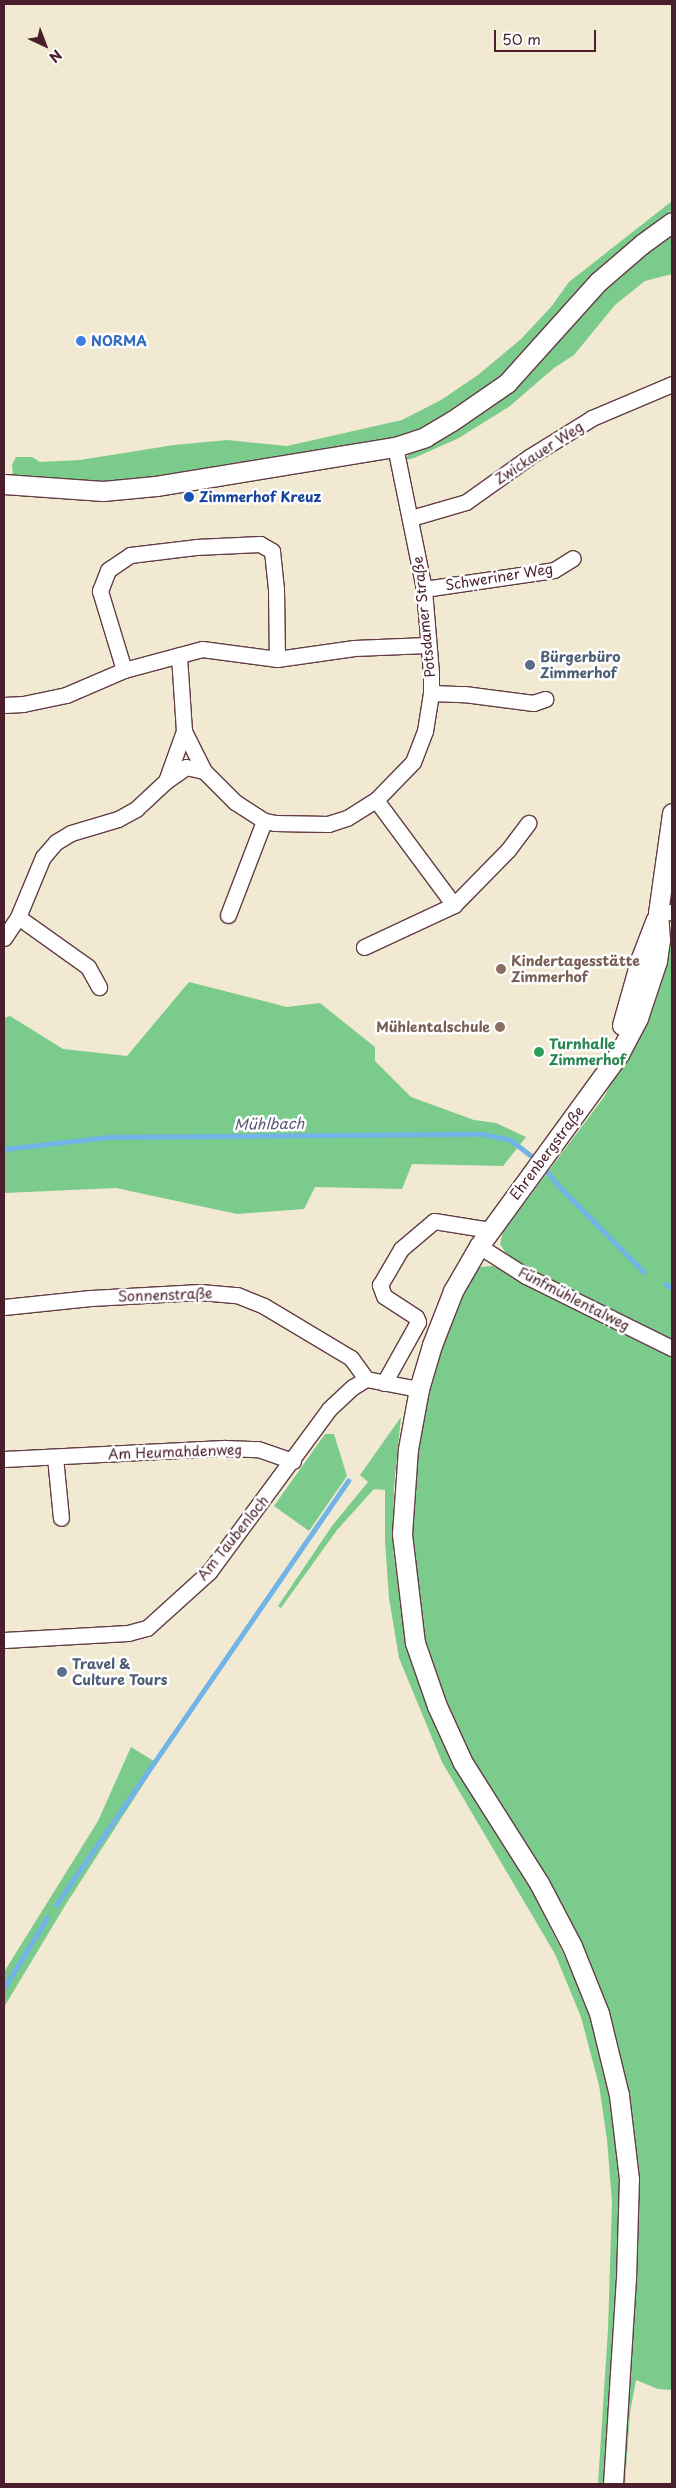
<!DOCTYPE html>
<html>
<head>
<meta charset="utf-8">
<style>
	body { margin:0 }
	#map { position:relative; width:676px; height:2488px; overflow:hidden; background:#f1e9d1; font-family:"Playpen Sans",sans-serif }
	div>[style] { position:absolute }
	.green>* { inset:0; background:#7bcb8c }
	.stream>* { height:4.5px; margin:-2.25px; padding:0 2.25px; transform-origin:2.25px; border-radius:2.25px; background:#72b4e7 }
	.roads { filter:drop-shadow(1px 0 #633d44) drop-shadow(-1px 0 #633d44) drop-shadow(0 1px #633d44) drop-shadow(0 -1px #633d44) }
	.minor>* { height:15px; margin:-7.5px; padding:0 7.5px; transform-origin:7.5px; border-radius:7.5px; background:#fff }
	.tertiary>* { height:19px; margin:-9.5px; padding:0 9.5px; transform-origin:9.5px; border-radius:9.5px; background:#fff }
	.dots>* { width:14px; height:14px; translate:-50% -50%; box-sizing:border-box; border:2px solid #fff; border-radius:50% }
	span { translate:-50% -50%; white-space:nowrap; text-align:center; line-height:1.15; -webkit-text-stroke:5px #fff; paint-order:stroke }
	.shop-label { font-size:14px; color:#366cbe; font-weight:700 }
	.left { translate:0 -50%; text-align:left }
	.street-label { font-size:14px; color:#4a1f2b }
	.transit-label { font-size:14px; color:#164399; font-weight:700 }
	.service-label { font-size:14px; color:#4e5e75; font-weight:700 }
	.education-label { font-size:14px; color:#785e54; font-weight:700 }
	.right { translate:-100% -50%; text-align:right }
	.leisure-label { font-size:14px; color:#27864d; font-weight:700 }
	.water-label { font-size:15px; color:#5a5b76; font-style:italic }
	.frame { position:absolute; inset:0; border:5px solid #4a1f2b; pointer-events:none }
	.north { position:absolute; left:20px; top:20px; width:50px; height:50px; -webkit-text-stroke:4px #fff; paint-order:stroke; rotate:137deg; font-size:14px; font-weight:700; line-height:20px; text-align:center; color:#4a1f2b }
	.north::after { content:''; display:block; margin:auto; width:18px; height:22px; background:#4a1f2b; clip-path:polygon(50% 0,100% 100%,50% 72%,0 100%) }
	.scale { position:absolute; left:494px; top:30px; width:102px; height:22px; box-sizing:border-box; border:2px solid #4a1f2b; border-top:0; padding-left:6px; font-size:15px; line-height:18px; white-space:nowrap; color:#4a1f2b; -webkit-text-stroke:4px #fff; paint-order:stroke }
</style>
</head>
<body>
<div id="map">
	<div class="green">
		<div style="clip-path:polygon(672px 201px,672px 210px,598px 269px,531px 345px,486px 390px,420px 429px,384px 441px,200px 471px,107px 483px,50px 481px,13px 475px,12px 465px,16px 457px,32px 457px,40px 462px,80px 460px,174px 445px,227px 440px,287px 446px,402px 420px,441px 400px,478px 375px,521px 339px,551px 307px,569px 282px)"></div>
		<div style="clip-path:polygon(672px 229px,672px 274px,645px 281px,615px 305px,574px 355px,554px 368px,510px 406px,459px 438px,414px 458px,406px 460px,410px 449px,430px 440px)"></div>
		<div style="clip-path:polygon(667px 944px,672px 945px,672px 1340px,509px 1258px,500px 1244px,503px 1232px,604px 1097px,652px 1008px,664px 976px)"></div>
		<div style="clip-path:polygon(189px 982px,287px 1007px,320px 1003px,375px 1047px,375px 1061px,411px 1097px,474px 1120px,496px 1123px,526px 1137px,503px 1166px,412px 1164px,402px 1189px,315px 1187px,304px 1209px,237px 1214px,116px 1188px,4px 1193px,4px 1018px,10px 1016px,63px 1049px,127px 1056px)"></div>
		<div style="clip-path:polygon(493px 1266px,672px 1357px,672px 2390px,658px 2389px,636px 2380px,630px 2413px,625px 2484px,619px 2484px,636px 2183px,633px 2128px,624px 2083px,614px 2040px,466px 1755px,440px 1696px,421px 1631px,411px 1560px,410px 1494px,417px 1433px,436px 1359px,465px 1292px,479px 1267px)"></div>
		<div style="clip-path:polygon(401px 1417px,394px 1486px,393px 1549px,404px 1627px,424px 1695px,451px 1760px,531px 1889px,583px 1993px,605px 2067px,617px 2127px,621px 2200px,606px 2484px,598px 2484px,608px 2329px,612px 2202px,607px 2140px,599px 2085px,581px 2017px,555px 1954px,442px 1762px,399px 1658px,389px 1598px,385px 1541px,385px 1490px,374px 1489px,337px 1530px,281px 1608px,278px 1606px,332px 1526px,368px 1482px,360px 1475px)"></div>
		<div style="clip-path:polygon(325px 1434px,334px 1434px,347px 1476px,309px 1531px,274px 1506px)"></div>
		<div style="clip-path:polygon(131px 1747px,157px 1763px,66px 1904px,4px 2007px,4px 1972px,98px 1821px)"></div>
	</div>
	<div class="stream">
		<div style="left:4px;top:1149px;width:107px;rotate:-6.5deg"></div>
		<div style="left:110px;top:1137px;width:373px;rotate:-0.5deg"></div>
		<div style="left:483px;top:1134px;width:29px;rotate:12deg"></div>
		<div style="left:511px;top:1140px;width:24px;rotate:38deg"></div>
		<div style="left:547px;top:1171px;width:18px;rotate:52deg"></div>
		<div style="left:558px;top:1185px;width:122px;rotate:45.3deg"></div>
		<div style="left:666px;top:1284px;width:7px;rotate:34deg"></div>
		<div style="left:56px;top:1905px;width:515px;rotate:-55.45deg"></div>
		<div style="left:4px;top:1988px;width:82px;rotate:-58.4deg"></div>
	</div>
	<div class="roads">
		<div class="minor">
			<div style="left:411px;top:518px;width:57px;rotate:-16.2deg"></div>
			<div style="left:466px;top:502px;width:77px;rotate:-35.5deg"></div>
			<div style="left:529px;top:457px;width:74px;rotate:-31.8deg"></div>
			<div style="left:592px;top:418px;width:87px;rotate:-23deg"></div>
			<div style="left:424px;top:589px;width:131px;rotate:-8.3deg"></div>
			<div style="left:554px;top:570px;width:22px;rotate:-32deg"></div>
			<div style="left:124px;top:670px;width:83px;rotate:-106.9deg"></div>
			<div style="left:100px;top:591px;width:22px;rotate:-69deg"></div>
			<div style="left:108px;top:570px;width:27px;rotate:-34deg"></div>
			<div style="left:130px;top:555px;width:66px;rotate:-6.9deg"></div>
			<div style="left:196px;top:547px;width:64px;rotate:-2.7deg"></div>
			<div style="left:260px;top:544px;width:14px;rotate:30deg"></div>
			<div style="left:272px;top:551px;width:38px;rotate:84deg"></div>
			<div style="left:276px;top:589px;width:70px;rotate:89.2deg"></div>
			<div style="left:431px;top:693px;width:33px;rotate:2deg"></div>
			<div style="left:464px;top:694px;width:70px;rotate:7.4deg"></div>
			<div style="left:533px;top:703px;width:13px;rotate:-18deg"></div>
			<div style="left:4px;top:705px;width:19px;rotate:-3deg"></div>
			<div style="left:23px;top:704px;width:44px;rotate:-11.8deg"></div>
			<div style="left:66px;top:695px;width:63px;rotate:-23.3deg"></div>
			<div style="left:124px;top:670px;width:81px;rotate:-15.1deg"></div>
			<div style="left:202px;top:649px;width:76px;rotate:7.6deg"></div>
			<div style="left:277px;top:659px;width:78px;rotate:-8.1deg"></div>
			<div style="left:354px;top:648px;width:73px;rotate:-2.4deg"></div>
			<div style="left:184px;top:731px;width:45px;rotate:63.4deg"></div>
			<div style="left:204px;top:771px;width:44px;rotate:45deg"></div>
			<div style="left:235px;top:802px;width:35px;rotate:33deg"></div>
			<div style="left:264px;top:821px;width:11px;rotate:10deg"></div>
			<div style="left:275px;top:823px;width:53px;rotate:1.1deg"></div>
			<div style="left:328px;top:824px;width:20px;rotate:-18deg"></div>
			<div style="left:347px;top:818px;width:34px;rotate:-32deg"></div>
			<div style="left:376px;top:800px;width:53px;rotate:-45.8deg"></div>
			<div style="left:413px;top:762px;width:33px;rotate:-69deg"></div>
			<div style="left:425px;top:731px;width:38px;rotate:-81deg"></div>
			<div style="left:431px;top:693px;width:20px;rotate:-90deg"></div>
			<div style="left:431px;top:673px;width:84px;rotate:-94.8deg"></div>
			<div style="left:424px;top:589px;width:145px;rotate:-101.5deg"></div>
			<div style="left:166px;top:781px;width:24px;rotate:-35deg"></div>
			<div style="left:186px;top:767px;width:18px;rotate:13deg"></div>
			<div style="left:376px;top:800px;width:131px;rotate:53.4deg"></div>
			<div style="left:658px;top:913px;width:14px;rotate:-4deg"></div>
			<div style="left:228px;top:915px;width:101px;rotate:-69deg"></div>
			<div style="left:18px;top:917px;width:86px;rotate:35.5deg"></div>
			<div style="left:88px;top:967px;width:23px;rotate:61deg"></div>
			<div style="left:4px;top:938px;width:25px;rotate:-56deg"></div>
			<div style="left:18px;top:917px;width:65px;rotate:-67.4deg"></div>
			<div style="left:43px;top:857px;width:20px;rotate:-49deg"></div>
			<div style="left:56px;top:842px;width:17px;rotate:-31deg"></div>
			<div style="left:71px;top:833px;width:49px;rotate:-16.6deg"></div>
			<div style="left:118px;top:819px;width:21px;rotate:-29deg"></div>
			<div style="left:136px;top:809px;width:41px;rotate:-43deg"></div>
			<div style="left:166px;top:781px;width:53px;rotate:-70.2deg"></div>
			<div style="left:184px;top:731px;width:76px;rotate:-93.8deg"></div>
			<div style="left:364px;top:947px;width:99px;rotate:-25deg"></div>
			<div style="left:454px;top:905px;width:77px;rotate:-45.5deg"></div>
			<div style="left:508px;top:850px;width:34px;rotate:-53deg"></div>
			<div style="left:479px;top:1246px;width:56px;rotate:32.6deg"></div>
			<div style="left:526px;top:1276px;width:163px;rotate:26.3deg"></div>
			<div style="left:4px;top:1307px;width:87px;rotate:-5.9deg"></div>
			<div style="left:91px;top:1298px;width:109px;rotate:-3.2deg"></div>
			<div style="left:200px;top:1292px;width:37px;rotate:5deg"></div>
			<div style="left:237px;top:1295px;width:29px;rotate:22deg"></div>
			<div style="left:264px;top:1306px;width:101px;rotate:30.9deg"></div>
			<div style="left:351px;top:1358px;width:26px;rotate:54deg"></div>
			<div style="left:366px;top:1379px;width:54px;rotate:10.7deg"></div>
			<div style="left:384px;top:1383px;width:70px;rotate:-60.9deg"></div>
			<div style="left:418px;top:1322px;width:5px;rotate:-112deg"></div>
			<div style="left:416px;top:1317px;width:38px;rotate:-147deg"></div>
			<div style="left:384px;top:1296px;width:12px;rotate:-110deg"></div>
			<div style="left:380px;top:1285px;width:42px;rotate:-59.7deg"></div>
			<div style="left:401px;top:1249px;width:43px;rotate:-40.3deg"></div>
			<div style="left:434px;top:1221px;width:57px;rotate:9.1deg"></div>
			<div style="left:55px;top:1457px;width:61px;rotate:84.4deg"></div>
			<div style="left:4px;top:1459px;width:220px;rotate:-2.9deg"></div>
			<div style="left:224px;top:1448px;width:34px;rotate:2deg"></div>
			<div style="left:258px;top:1449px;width:37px;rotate:19deg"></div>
			<div style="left:4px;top:1640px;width:124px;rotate:-3.2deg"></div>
			<div style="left:128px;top:1633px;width:20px;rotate:-15deg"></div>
			<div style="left:147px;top:1628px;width:84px;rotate:-42.1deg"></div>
			<div style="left:209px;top:1572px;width:202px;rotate:-53.6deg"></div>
			<div style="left:329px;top:1409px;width:33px;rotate:-43deg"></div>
			<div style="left:353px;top:1387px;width:15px;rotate:-32deg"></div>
		</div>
		<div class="tertiary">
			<div style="left:4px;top:484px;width:99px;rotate:4deg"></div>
			<div style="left:103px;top:491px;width:53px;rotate:-5.4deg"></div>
			<div style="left:156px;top:486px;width:242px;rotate:-9.3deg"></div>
			<div style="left:395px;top:447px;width:32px;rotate:-18deg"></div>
			<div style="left:425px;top:437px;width:31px;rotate:-31deg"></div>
			<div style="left:452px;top:421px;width:67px;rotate:-34.6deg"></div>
			<div style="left:507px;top:383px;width:137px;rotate:-48deg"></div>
			<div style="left:599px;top:281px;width:57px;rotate:-40.7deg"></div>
			<div style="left:642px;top:244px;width:37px;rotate:-36deg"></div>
			<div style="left:622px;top:1025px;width:70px;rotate:-74.2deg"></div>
			<div style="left:641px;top:958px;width:40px;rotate:-69deg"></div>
			<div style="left:613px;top:2484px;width:205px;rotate:-86.4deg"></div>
			<div style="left:626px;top:2279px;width:100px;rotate:-88.3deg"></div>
			<div style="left:629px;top:2179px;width:85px;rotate:-96.8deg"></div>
			<div style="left:619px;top:2095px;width:84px;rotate:-103.7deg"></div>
			<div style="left:599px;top:2013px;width:72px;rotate:-111.9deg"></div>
			<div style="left:572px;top:1946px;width:71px;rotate:-117.6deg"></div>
			<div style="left:539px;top:1883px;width:142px;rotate:-122.3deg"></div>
			<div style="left:463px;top:1763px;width:63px;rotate:-114.5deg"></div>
			<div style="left:437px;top:1706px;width:67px;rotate:-109.2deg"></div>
			<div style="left:415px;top:1643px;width:110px;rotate:-96.8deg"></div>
			<div style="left:402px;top:1534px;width:85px;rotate:-86deg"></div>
			<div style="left:408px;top:1449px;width:61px;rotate:-79.6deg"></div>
			<div style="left:419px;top:1389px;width:46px;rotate:-73.5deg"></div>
			<div style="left:432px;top:1345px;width:58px;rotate:-68.7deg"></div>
			<div style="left:453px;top:1291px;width:52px;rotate:-60deg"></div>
			<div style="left:479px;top:1246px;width:238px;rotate:-53.9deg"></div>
			<div style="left:619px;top:1054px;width:41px;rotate:-62.2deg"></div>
			<div style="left:638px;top:1018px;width:60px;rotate:-71.6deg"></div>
			<div style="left:657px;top:961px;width:21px;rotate:-82deg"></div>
			<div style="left:660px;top:940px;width:27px;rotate:-94deg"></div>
			<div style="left:658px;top:913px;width:101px;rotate:-82deg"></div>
		</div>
	</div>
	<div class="dots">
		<div style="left:81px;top:341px;background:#3f7fe0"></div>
		<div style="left:189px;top:497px;background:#1a4fb4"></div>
		<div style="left:530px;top:665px;background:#5c6f8a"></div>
		<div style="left:501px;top:969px;background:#8d6e63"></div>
		<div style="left:500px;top:1027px;background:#8d6e63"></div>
		<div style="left:539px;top:1052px;background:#2e9e5b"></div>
		<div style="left:62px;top:1672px;background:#5c6f8a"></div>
	</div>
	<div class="shop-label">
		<span class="left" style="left:91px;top:341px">NORMA</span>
	</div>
	<div class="street-label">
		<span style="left:539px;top:453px;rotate:-33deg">Zwickauer Weg</span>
		<span style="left:499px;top:577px;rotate:-9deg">Schweriner Weg</span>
		<span style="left:424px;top:617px;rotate:-96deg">Potsdamer Straße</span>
		<span style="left:547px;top:1153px;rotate:-53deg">Ehrenbergstraße</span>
		<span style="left:165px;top:1295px;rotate:-2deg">Sonnenstraße</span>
		<span style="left:574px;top:1299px;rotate:27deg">Fünfmühlentalweg</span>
		<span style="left:175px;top:1452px;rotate:-2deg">Am Heumahdenweg</span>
		<span style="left:233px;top:1538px;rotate:-51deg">Am Taubenloch</span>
	</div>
	<div class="transit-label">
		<span class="left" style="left:199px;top:497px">Zimmerhof Kreuz</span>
	</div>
	<div class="service-label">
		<span class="left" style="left:540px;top:665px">Bürgerbüro<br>Zimmerhof</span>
		<span class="left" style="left:72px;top:1672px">Travel &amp;<br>Culture Tours</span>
	</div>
	<div class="education-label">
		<span class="left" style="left:511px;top:969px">Kindertagesstätte<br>Zimmerhof</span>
		<span class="right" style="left:490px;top:1027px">Mühlentalschule</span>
	</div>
	<div class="leisure-label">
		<span class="left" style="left:549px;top:1052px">Turnhalle<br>Zimmerhof</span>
	</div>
	<div class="water-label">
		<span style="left:269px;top:1123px;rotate:-1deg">Mühlbach</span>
	</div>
	<div class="frame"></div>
	<div class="north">N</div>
	<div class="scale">50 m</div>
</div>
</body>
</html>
